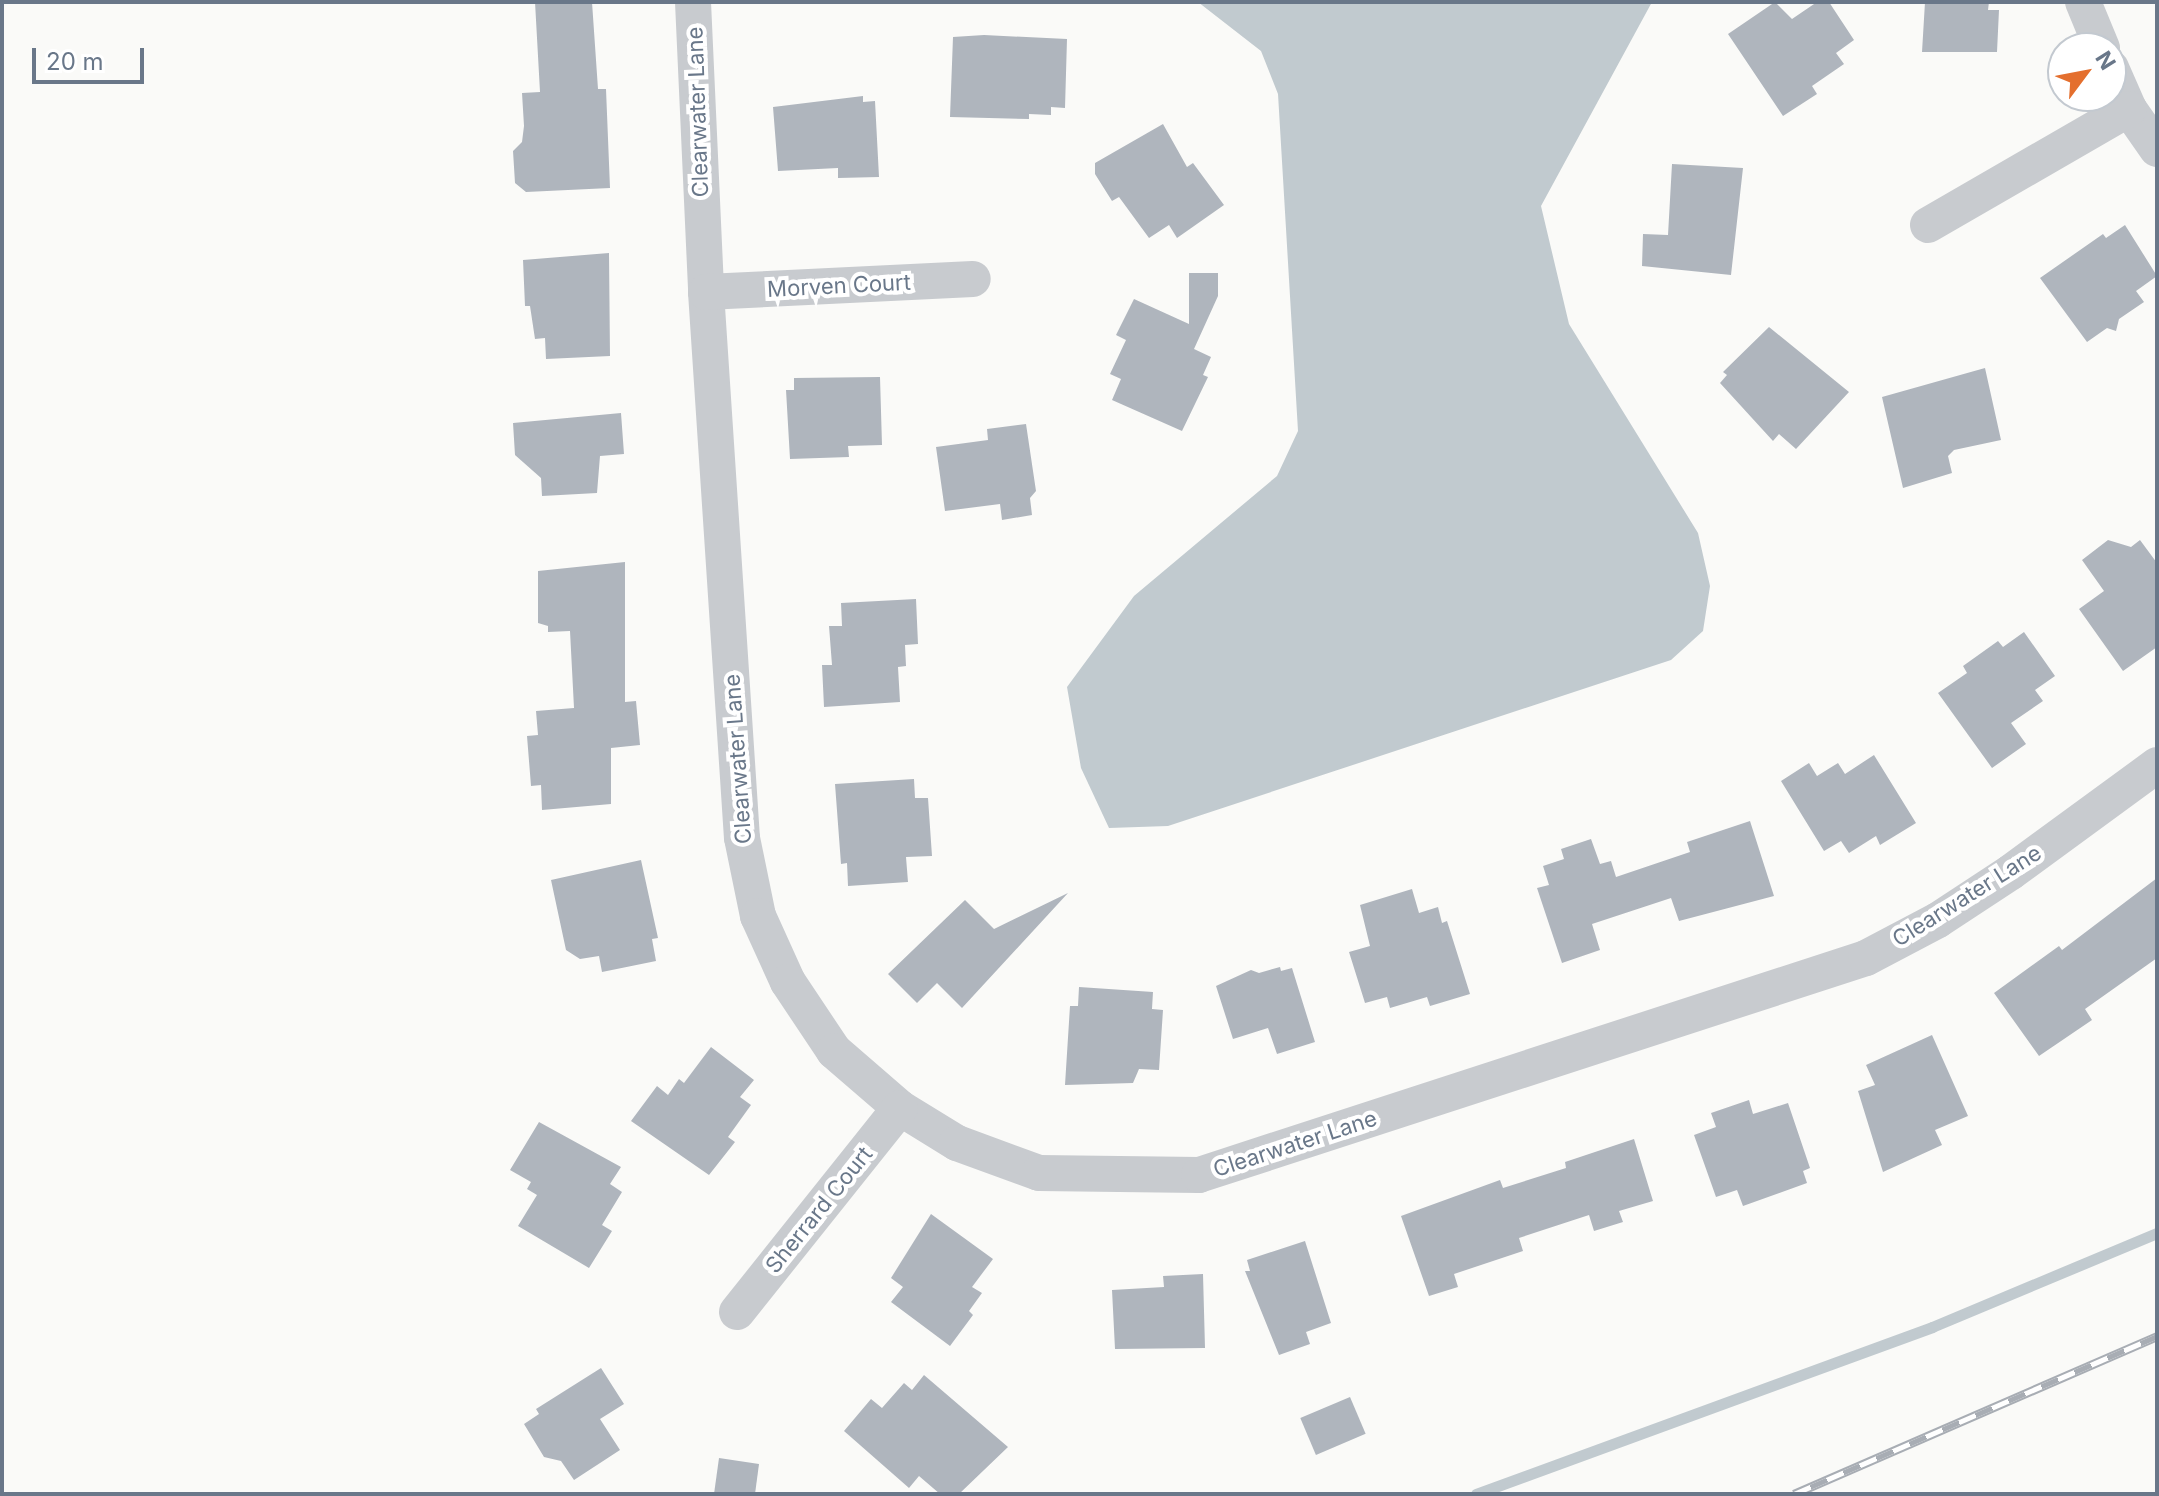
<!DOCTYPE html>
<html>
<head>
<meta charset="utf-8">
<style>
	body { margin:0 }
	#map { position:relative; width:2159px; height:1496px; overflow:hidden; background:#fafaf8; font-family:Inter,sans-serif }
	div>[style] { position:absolute }
	.water>* { inset:0; background:#c1cacf }
	.stream>* { height:11px; margin:-5.5px; padding:0 5.5px; transform-origin:5.5px; border-radius:5.5px; background:#c1cacf }
	.building>* { inset:0; background:#afb5bd; transform-origin:0 0 }
	.minor>* { height:36px; margin:-18px; padding:0 18px; transform-origin:18px; border-radius:18px; background:#c8cbcf }
	.rail>* { height:9px; margin-top:-4.5px; transform-origin:0; background:repeating-linear-gradient(90deg,#fff 0 18px,#a8adb4 0 36px); box-sizing:border-box; border-block:2px solid #a8adb4 }
	span { translate:-50% -50%; white-space:nowrap; text-align:center; line-height:1.15; -webkit-text-stroke:8px #fff; paint-order:stroke }
	.street-label { font-size:22px; color:#697789 }
	.frame { position:absolute; inset:0; border:4px solid #697789; pointer-events:none }
	.north { position:absolute; left:2047px; top:32px; width:80px; height:80px; box-sizing:border-box; background:#fff; border:2px solid #c3c9d0; border-radius:50%; rotate:58deg; font-size:22px; font-weight:700; line-height:32px; text-align:center; color:#697789 }
	.north::after { content:''; display:block; margin:auto; width:28px; height:36px; background:#e46f2e; clip-path:polygon(50% 0,100% 100%,50% 72%,0 100%) }
	.scale { position:absolute; left:32px; top:48px; width:112px; height:36px; box-sizing:border-box; border:4px solid #697789; border-top:0; padding-left:10px; font-size:24px; line-height:28px; white-space:nowrap; color:#697789; -webkit-text-stroke:6px #fff; paint-order:stroke }
</style>
</head>
<body>
<div id="map">
	<div class="water">
		<div style="clip-path:polygon(1198px 2px,1652px 2px,1541px 206px,1569px 324px,1698px 533px,1710px 586px,1703px 631px,1671px 660px,1168px 826px,1109px 828px,1081px 768px,1067px 687px,1134px 596px,1277px 476px,1298px 431px,1278px 94px,1261px 51px)"></div>
	</div>
	<div class="stream">
		<div style="left:1476px;top:1494px;width:486px;rotate:-20.1deg"></div>
		<div style="left:1932px;top:1327px;width:244px;rotate:-22.7deg"></div>
	</div>
	<div class="building">
		<div style="clip-path:polygon(535px 2px,592px 2px,598px 89px,606px 89px,610px 188px,526px 192px,515px 183px,513px 151px,522px 142px,524px 126px,522px 93px,540px 92px)"></div>
		<div style="clip-path:polygon(1775px 2px,1792px 19px,1817px 2px,1829px 2px,1854px 40px,1836px 53px,1844px 64px,1812px 86px,1817px 94px,1783px 116px,1728px 34px)"></div>
		<div style="clip-path:polygon(1925px 2px,1989px 2px,1988px 10px,1999px 10px,1997px 52px,1922px 52px)"></div>
		<div style="clip-path:polygon(984px 35px,1067px 39px,1065px 108px,1051px 107px,1051px 115px,1029px 114px,1029px 119px,950px 117px,953px 37px)"></div>
		<div style="clip-path:polygon(863px 96px,863px 102px,875px 101px,879px 177px,838px 178px,838px 168px,778px 171px,773px 107px)"></div>
		<div style="clip-path:polygon(1163px 124px,1187px 167px,1193px 163px,1224px 205px,1177px 238px,1169px 225px,1149px 238px,1119px 197px,1112px 201px,1095px 174px,1095px 163px)"></div>
		<div style="clip-path:polygon(1672px 164px,1743px 168px,1731px 275px,1642px 266px,1643px 234px,1668px 235px)"></div>
		<div style="clip-path:polygon(2125px 225px,2157px 276px,2136px 291px,2144px 302px,2119px 319px,2116px 331px,2107px 328px,2087px 342px,2040px 278px,2103px 234px,2106px 238px)"></div>
		<div style="clip-path:polygon(609px 253px,610px 356px,546px 359px,545px 338px,535px 339px,530px 306px,525px 306px,523px 260px)"></div>
		<div style="clip-path:polygon(1189px 273px,1218px 273px,1218px 296px,1194px 349px,1211px 357px,1203px 375px,1208px 377px,1182px 431px,1112px 400px,1121px 379px,1110px 374px,1126px 340px,1116px 335px,1134px 299px,1189px 324px)"></div>
		<div style="clip-path:polygon(1769px 327px,1849px 392px,1796px 449px,1779px 434px,1773px 441px,1720px 383px,1727px 375px,1723px 372px)"></div>
		<div style="clip-path:polygon(1985px 368px,2001px 440px,1954px 450px,1948px 456px,1952px 473px,1903px 488px,1882px 397px)"></div>
		<div style="clip-path:polygon(880px 377px,882px 445px,848px 446px,849px 457px,790px 459px,786px 390px,794px 390px,794px 378px)"></div>
		<div style="clip-path:polygon(621px 413px,624px 454px,600px 456px,597px 493px,542px 496px,541px 478px,515px 455px,513px 423px)"></div>
		<div style="clip-path:polygon(1026px 424px,1036px 491px,1030px 498px,1032px 515px,1002px 520px,1000px 504px,945px 511px,936px 447px,988px 440px,987px 429px)"></div>
		<div style="clip-path:polygon(2108px 540px,2131px 547px,2140px 540px,2157px 563px,2157px 647px,2123px 671px,2079px 609px,2104px 591px,2082px 560px)"></div>
		<div style="clip-path:polygon(625px 562px,625px 702px,636px 701px,640px 745px,611px 748px,611px 804px,542px 810px,541px 785px,531px 786px,527px 736px,538px 735px,536px 711px,574px 708px,570px 631px,548px 632px,548px 626px,538px 623px,538px 571px)"></div>
		<div style="clip-path:polygon(916px 599px,918px 644px,905px 645px,906px 666px,898px 667px,900px 702px,824px 707px,822px 665px,832px 665px,829px 626px,842px 626px,841px 603px)"></div>
		<div style="clip-path:polygon(2024px 632px,2055px 676px,2035px 690px,2043px 701px,2011px 723px,2026px 744px,1992px 768px,1938px 693px,1967px 673px,1963px 666px,1998px 641px,2003px 647px)"></div>
		<div style="clip-path:polygon(1874px 755px,1916px 823px,1880px 845px,1876px 836px,1849px 853px,1841px 841px,1824px 851px,1781px 781px,1809px 763px,1817px 776px,1838px 763px,1845px 774px)"></div>
		<div style="clip-path:polygon(914px 779px,915px 798px,928px 798px,932px 856px,906px 857px,908px 882px,848px 886px,847px 863px,841px 864px,835px 784px)"></div>
		<div style="clip-path:polygon(1750px 821px,1774px 896px,1679px 921px,1671px 898px,1592px 924px,1600px 950px,1562px 963px,1537px 888px,1549px 885px,1543px 866px,1564px 859px,1561px 849px,1591px 839px,1600px 864px,1611px 861px,1616px 877px,1690px 852px,1687px 842px)"></div>
		<div style="clip-path:polygon(641px 860px,658px 938px,652px 939px,656px 961px,602px 972px,599px 956px,580px 959px,566px 950px,551px 880px)"></div>
		<div style="clip-path:polygon(2157px 878px,2157px 958px,2085px 1009px,2092px 1020px,2039px 1056px,1994px 993px,2059px 946px,2062px 950px)"></div>
		<div style="clip-path:polygon(1412px 889px,1419px 913px,1438px 907px,1442px 923px,1447px 921px,1470px 994px,1430px 1006px,1427px 997px,1390px 1008px,1387px 997px,1365px 1003px,1349px 952px,1370px 946px,1360px 905px)"></div>
		<div style="clip-path:polygon(1068px 893px,962px 1008px,937px 983px,917px 1003px,888px 974px,965px 900px,994px 929px)"></div>
		<div style="clip-path:polygon(1280px 967px,1281px 971px,1292px 968px,1315px 1042px,1277px 1054px,1268px 1028px,1233px 1039px,1216px 986px,1251px 970px,1259px 973px)"></div>
		<div style="clip-path:polygon(1079px 987px,1153px 992px,1152px 1009px,1163px 1010px,1159px 1070px,1139px 1069px,1133px 1083px,1065px 1085px,1070px 1006px,1078px 1006px)"></div>
		<div style="clip-path:polygon(1932px 1035px,1968px 1116px,1935px 1130px,1942px 1145px,1883px 1172px,1858px 1091px,1875px 1085px,1866px 1065px)"></div>
		<div style="clip-path:polygon(711px 1047px,754px 1080px,740px 1097px,751px 1105px,728px 1137px,735px 1142px,709px 1175px,631px 1121px,657px 1086px,668px 1095px,679px 1079px,684px 1083px)"></div>
		<div style="clip-path:polygon(1749px 1100px,1753px 1114px,1788px 1103px,1810px 1168px,1803px 1171px,1807px 1183px,1743px 1206px,1737px 1190px,1716px 1197px,1694px 1135px,1716px 1127px,1711px 1113px)"></div>
		<div style="clip-path:polygon(539px 1122px,621px 1167px,610px 1184px,622px 1192px,602px 1225px,612px 1231px,589px 1268px,518px 1226px,537px 1195px,527px 1189px,531px 1182px,510px 1170px)"></div>
		<div style="clip-path:polygon(1634px 1139px,1653px 1201px,1619px 1211px,1623px 1222px,1594px 1231px,1589px 1215px,1519px 1238px,1523px 1251px,1454px 1274px,1458px 1287px,1429px 1296px,1401px 1216px,1500px 1180px,1503px 1188px,1566px 1168px,1565px 1162px)"></div>
		<div style="clip-path:polygon(931px 1214px,993px 1259px,972px 1287px,982px 1293px,969px 1311px,973px 1315px,950px 1346px,891px 1302px,903px 1287px,891px 1278px)"></div>
		<div style="clip-path:polygon(1305px 1241px,1331px 1323px,1306px 1332px,1310px 1344px,1279px 1355px,1245px 1271px,1250px 1271px,1247px 1260px)"></div>
		<div style="clip-path:polygon(1203px 1274px,1205px 1348px,1115px 1349px,1112px 1290px,1164px 1287px,1163px 1276px)"></div>
		<div style="clip-path:polygon(601px 1368px,624px 1404px,600px 1419px,620px 1450px,574px 1480px,561px 1461px,544px 1457px,524px 1424px,539px 1414px,536px 1409px)"></div>
		<div style="clip-path:polygon(924px 1375px,1008px 1447px,959px 1494px,940px 1494px,919px 1476px,909px 1488px,844px 1431px,871px 1399px,882px 1408px,904px 1383px,912px 1390px)"></div>
		<div style="left:1350px;top:1397px;width:40px;height:54px;rotate:67deg"></div>
		<div style="clip-path:polygon(719px 1458px,759px 1464px,755px 1494px,714px 1494px)"></div>
	</div>
	<div class="minor">
		<div style="left:693px;top:2px;width:290px;rotate:87.4deg"></div>
		<div style="left:706px;top:292px;width:547px;rotate:86.23deg"></div>
		<div style="left:742px;top:838px;width:80px;rotate:78.4deg"></div>
		<div style="left:758px;top:916px;width:72px;rotate:65.6deg"></div>
		<div style="left:788px;top:982px;width:83px;rotate:56.3deg"></div>
		<div style="left:834px;top:1051px;width:87px;rotate:40.8deg"></div>
		<div style="left:900px;top:1108px;width:67px;rotate:31.6deg"></div>
		<div style="left:957px;top:1143px;width:87px;rotate:20.1deg"></div>
		<div style="left:1039px;top:1173px;width:160px;rotate:0.7deg"></div>
		<div style="left:1199px;top:1175px;width:701px;rotate:-18.02deg"></div>
		<div style="left:1866px;top:958px;width:81px;rotate:-27.8deg"></div>
		<div style="left:1938px;top:920px;width:87px;rotate:-33.3deg"></div>
		<div style="left:2011px;top:872px;width:181px;rotate:-36.2deg"></div>
		<div style="left:2083px;top:2px;width:50px;rotate:67.6deg"></div>
		<div style="left:2111px;top:68px;width:45px;rotate:66.3deg"></div>
		<div style="left:2129px;top:109px;width:49px;rotate:55deg"></div>
		<div style="left:1928px;top:225px;width:232px;rotate:-30deg"></div>
		<div style="left:706px;top:292px;width:267px;rotate:-2.8deg"></div>
		<div style="left:737px;top:1312px;width:261px;rotate:-51.4deg"></div>
	</div>
	<div class="rail">
		<div style="left:1794px;top:1494px;width:396px;rotate:-23.5deg"></div>
	</div>
	<div class="street-label">
		<span style="left:698px;top:112px;rotate:-92deg">Clearwater Lane</span>
		<span style="left:839px;top:286px;rotate:-3deg">Morven Court</span>
		<span style="left:738px;top:759px;rotate:-94deg">Clearwater Lane</span>
		<span style="left:1967px;top:896px;rotate:-32deg">Clearwater Lane</span>
		<span style="left:1295px;top:1144px;rotate:-18deg">Clearwater Lane</span>
		<span style="left:819px;top:1210px;rotate:-51deg">Sherrard Court</span>
	</div>
	<div class="frame"></div>
	<div class="north">N</div>
	<div class="scale">20 m</div>
</div>
</body>
</html>
